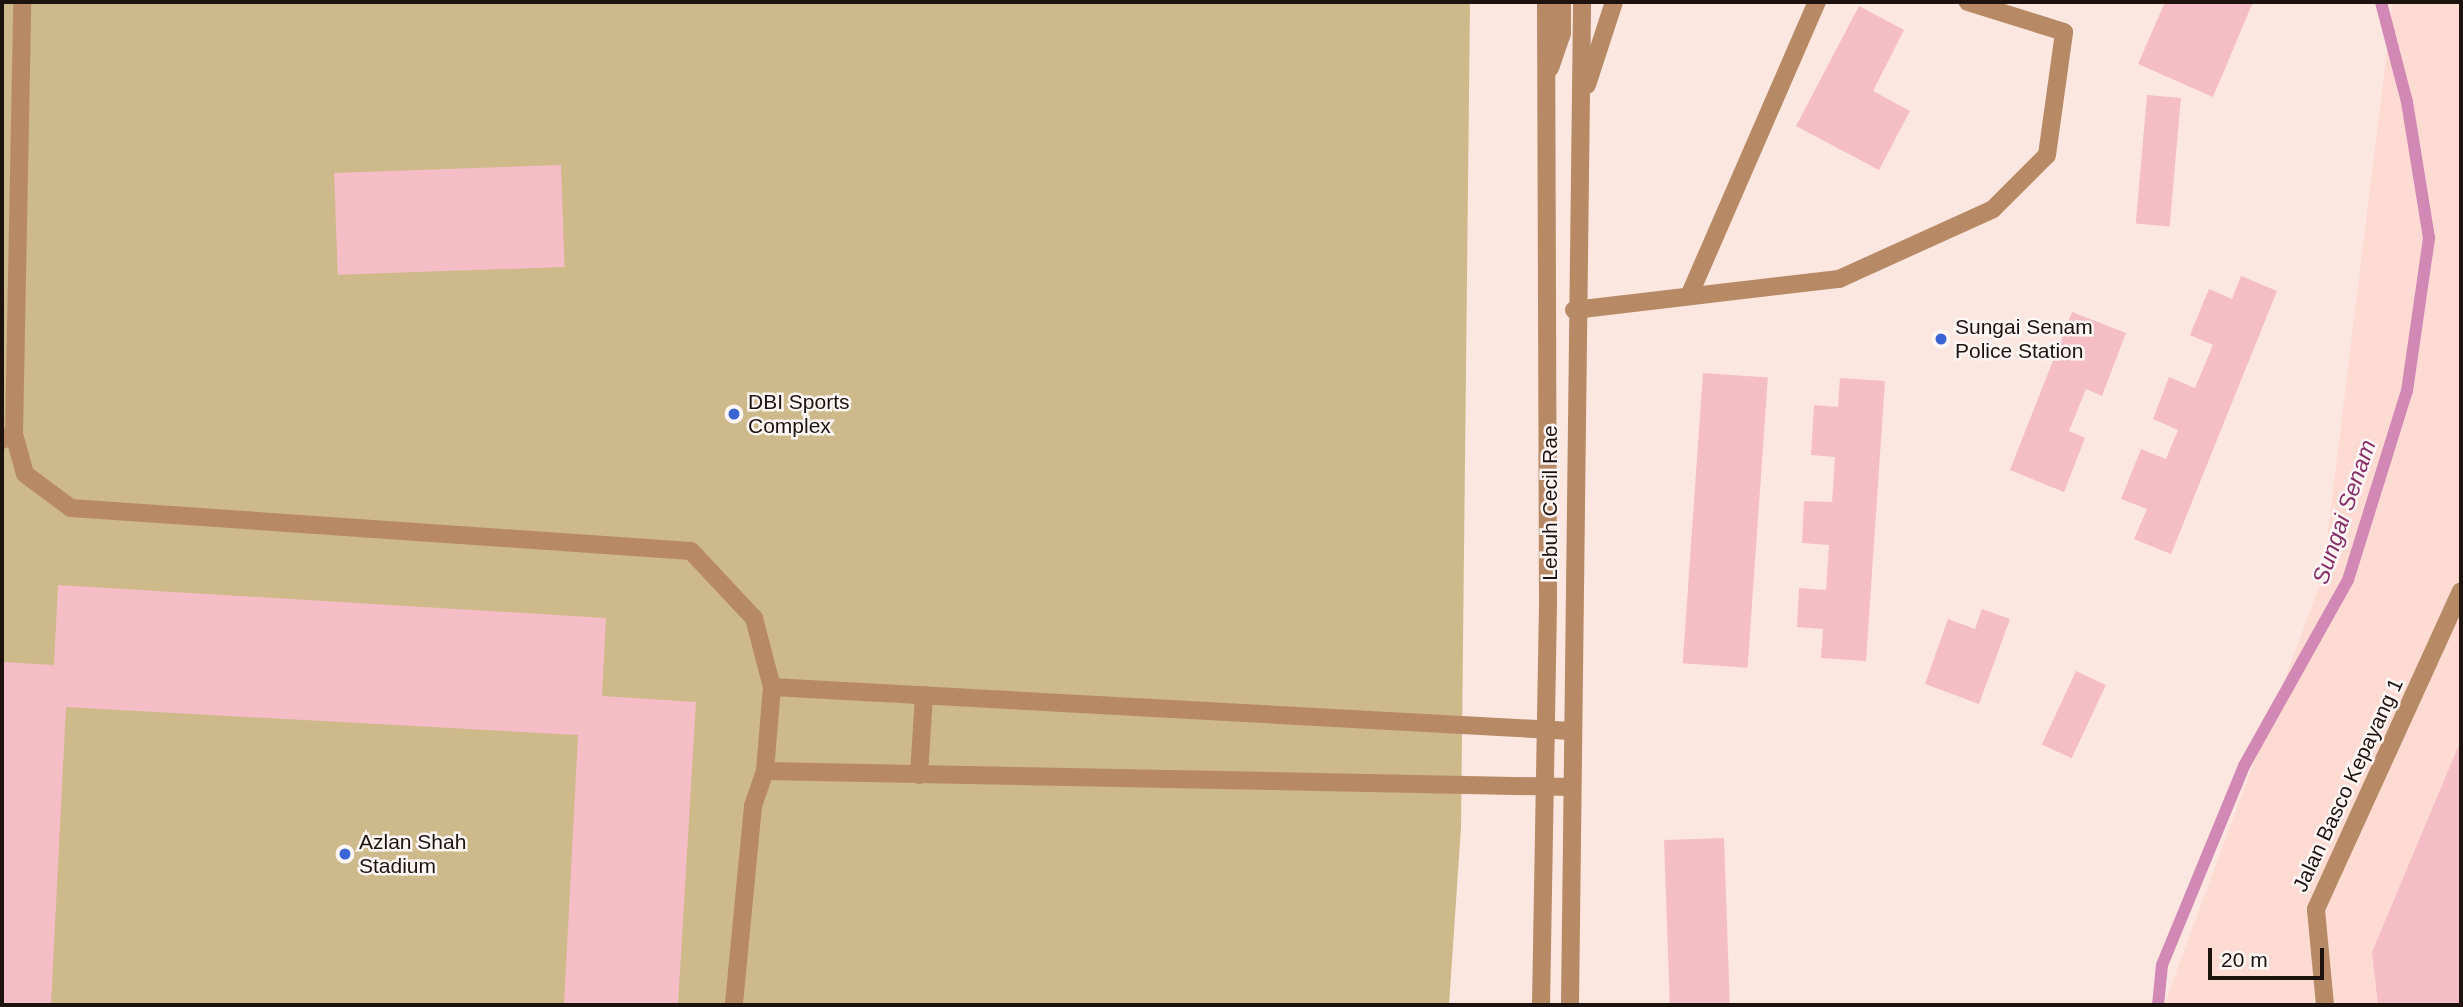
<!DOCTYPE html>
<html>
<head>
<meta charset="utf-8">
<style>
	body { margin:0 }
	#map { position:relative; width:2463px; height:1007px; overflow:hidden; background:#fce6e0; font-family:Arial,sans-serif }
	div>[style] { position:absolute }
	.built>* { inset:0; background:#fedbd2 }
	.green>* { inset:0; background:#ceb98b }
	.stream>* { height:12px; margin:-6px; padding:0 6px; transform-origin:6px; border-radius:6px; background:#d288b5 }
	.building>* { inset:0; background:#f5bec6; transform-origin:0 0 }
	.minor>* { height:18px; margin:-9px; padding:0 9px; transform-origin:9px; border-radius:9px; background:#b78a65 }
	.dots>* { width:19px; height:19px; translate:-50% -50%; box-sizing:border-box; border:4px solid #fef7f5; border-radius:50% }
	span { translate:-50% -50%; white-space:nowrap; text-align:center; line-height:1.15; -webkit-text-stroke:5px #fef7f5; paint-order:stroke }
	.poi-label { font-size:21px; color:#1e120f }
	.left { translate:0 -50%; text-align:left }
	.street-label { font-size:21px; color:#1e120f }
	.water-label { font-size:23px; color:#852e68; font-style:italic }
	.frame { position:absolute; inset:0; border:4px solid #1e120f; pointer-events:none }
	.scale { position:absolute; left:2208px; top:948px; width:116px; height:32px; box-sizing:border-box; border:4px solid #1e120f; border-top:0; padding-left:9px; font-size:21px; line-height:24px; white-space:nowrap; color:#1e120f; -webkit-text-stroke:5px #fef7f5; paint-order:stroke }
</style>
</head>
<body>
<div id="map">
	<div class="built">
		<div style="clip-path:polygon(2393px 2px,2461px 2px,2461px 1005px,2164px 1005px,2322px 579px)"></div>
	</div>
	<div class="green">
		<div style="clip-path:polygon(2px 2px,1470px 2px,1461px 827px,1449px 1005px,2px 1005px)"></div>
	</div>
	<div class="stream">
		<div style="left:2158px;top:1005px;width:40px;rotate:-84.3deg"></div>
		<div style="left:2162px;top:965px;width:215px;rotate:-67.6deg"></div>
		<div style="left:2244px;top:766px;width:213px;rotate:-60.8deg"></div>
		<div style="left:2348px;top:580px;width:198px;rotate:-72.7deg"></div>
		<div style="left:2407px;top:391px;width:155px;rotate:-81.8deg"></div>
		<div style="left:2429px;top:238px;width:138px;rotate:-99.2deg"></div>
		<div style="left:2407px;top:102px;width:103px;rotate:-104.6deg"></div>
	</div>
	<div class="building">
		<div style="clip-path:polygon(2165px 2px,2253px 2px,2213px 97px,2138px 64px)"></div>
		<div style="clip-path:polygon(1859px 6px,1904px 30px,1873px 91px,1910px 111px,1879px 170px,1796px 126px)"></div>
		<div style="left:2147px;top:95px;width:34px;height:129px;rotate:5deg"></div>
		<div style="left:561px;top:165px;width:102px;height:227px;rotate:88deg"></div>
		<div style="clip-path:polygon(2241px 276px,2277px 291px,2171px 554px,2134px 539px,2147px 509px,2121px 499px,2141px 449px,2166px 459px,2178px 430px,2153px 419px,2169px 377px,2195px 388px,2213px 345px,2190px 335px,2209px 289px,2232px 299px)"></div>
		<div style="clip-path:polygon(2072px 312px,2126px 333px,2102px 396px,2086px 389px,2069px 431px,2085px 438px,2064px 492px,2010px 470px)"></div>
		<div style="left:1703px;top:373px;width:65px;height:291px;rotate:4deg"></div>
		<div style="clip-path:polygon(1840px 378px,1885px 381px,1866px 661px,1821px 658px,1823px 629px,1797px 627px,1799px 588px,1826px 590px,1829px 545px,1802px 543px,1804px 501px,1832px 502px,1835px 457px,1811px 455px,1814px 405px,1838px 407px)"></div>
		<div style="clip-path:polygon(58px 585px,606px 618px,602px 696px,696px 702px,678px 1005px,564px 1005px,578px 735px,66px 707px,51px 1005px,2px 1005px,2px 662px,54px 665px)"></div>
		<div style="clip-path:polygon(1982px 609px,2010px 619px,1979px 704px,1925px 684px,1948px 619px,1975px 629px)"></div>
		<div style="left:2076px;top:671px;width:33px;height:81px;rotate:25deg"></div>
		<div style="clip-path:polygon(2461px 740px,2461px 1005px,2378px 1005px,2372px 952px)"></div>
		<div style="left:1724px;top:838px;width:167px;height:60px;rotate:88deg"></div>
	</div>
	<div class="minor">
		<div style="left:1550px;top:68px;width:37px;rotate:-71deg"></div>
		<div style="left:1562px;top:33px;width:31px;rotate:-90deg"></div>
		<div style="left:1587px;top:85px;width:87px;rotate:-72deg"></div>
		<div style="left:1689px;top:296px;width:321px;rotate:-66.5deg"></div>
		<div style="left:1574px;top:310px;width:267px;rotate:-6.7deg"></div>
		<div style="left:1839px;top:279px;width:169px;rotate:-24.4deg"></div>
		<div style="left:1993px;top:209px;width:76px;rotate:-45deg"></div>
		<div style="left:2047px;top:155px;width:124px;rotate:-82.1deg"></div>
		<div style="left:2064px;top:32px;width:101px;rotate:-162.6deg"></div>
		<div style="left:14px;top:434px;width:41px;rotate:74.6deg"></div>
		<div style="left:25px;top:474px;width:57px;rotate:36.5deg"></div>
		<div style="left:71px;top:508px;width:621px;rotate:3.97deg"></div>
		<div style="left:691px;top:551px;width:92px;rotate:46.8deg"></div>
		<div style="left:754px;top:618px;width:71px;rotate:75.4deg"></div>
		<div style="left:772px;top:687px;width:84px;rotate:94.8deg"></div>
		<div style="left:765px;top:771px;width:37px;rotate:109deg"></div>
		<div style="left:753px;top:806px;width:200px;rotate:95.5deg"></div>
		<div style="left:2px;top:440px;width:13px;rotate:-27deg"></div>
		<div style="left:14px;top:434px;width:432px;rotate:-88.9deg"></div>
		<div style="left:772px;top:687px;width:801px;rotate:3.15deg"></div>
		<div style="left:765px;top:771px;width:806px;rotate:1.14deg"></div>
		<div style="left:919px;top:775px;width:80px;rotate:-86.4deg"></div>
		<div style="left:1541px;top:1005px;width:403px;rotate:-89deg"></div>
		<div style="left:1548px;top:602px;width:600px;rotate:-90.19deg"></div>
		<div style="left:1570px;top:1005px;width:1003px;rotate:-89.31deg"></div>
		<div style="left:2325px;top:1005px;width:96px;rotate:-95.4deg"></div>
		<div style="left:2316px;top:909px;width:349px;rotate:-65.5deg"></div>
	</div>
	<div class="dots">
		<div style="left:1941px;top:339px;background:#3b64d5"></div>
		<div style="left:734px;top:414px;background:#3b64d5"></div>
		<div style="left:345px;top:854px;background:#3b64d5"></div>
	</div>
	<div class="poi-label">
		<span class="left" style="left:1955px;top:339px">Sungai Senam<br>Police Station</span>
		<span class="left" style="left:748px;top:414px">DBI Sports<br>Complex</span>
		<span class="left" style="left:359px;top:854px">Azlan Shah<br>Stadium</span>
	</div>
	<div class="street-label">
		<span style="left:1550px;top:503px;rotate:-90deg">Lebuh Cecil Rae</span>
		<span style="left:2348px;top:785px;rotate:-65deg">Jalan Basco Kepayang 1</span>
	</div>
	<div class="water-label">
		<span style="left:2344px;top:512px;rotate:-71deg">Sungai Senam</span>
	</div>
	<div class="frame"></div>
	<div class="scale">20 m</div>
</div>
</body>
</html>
